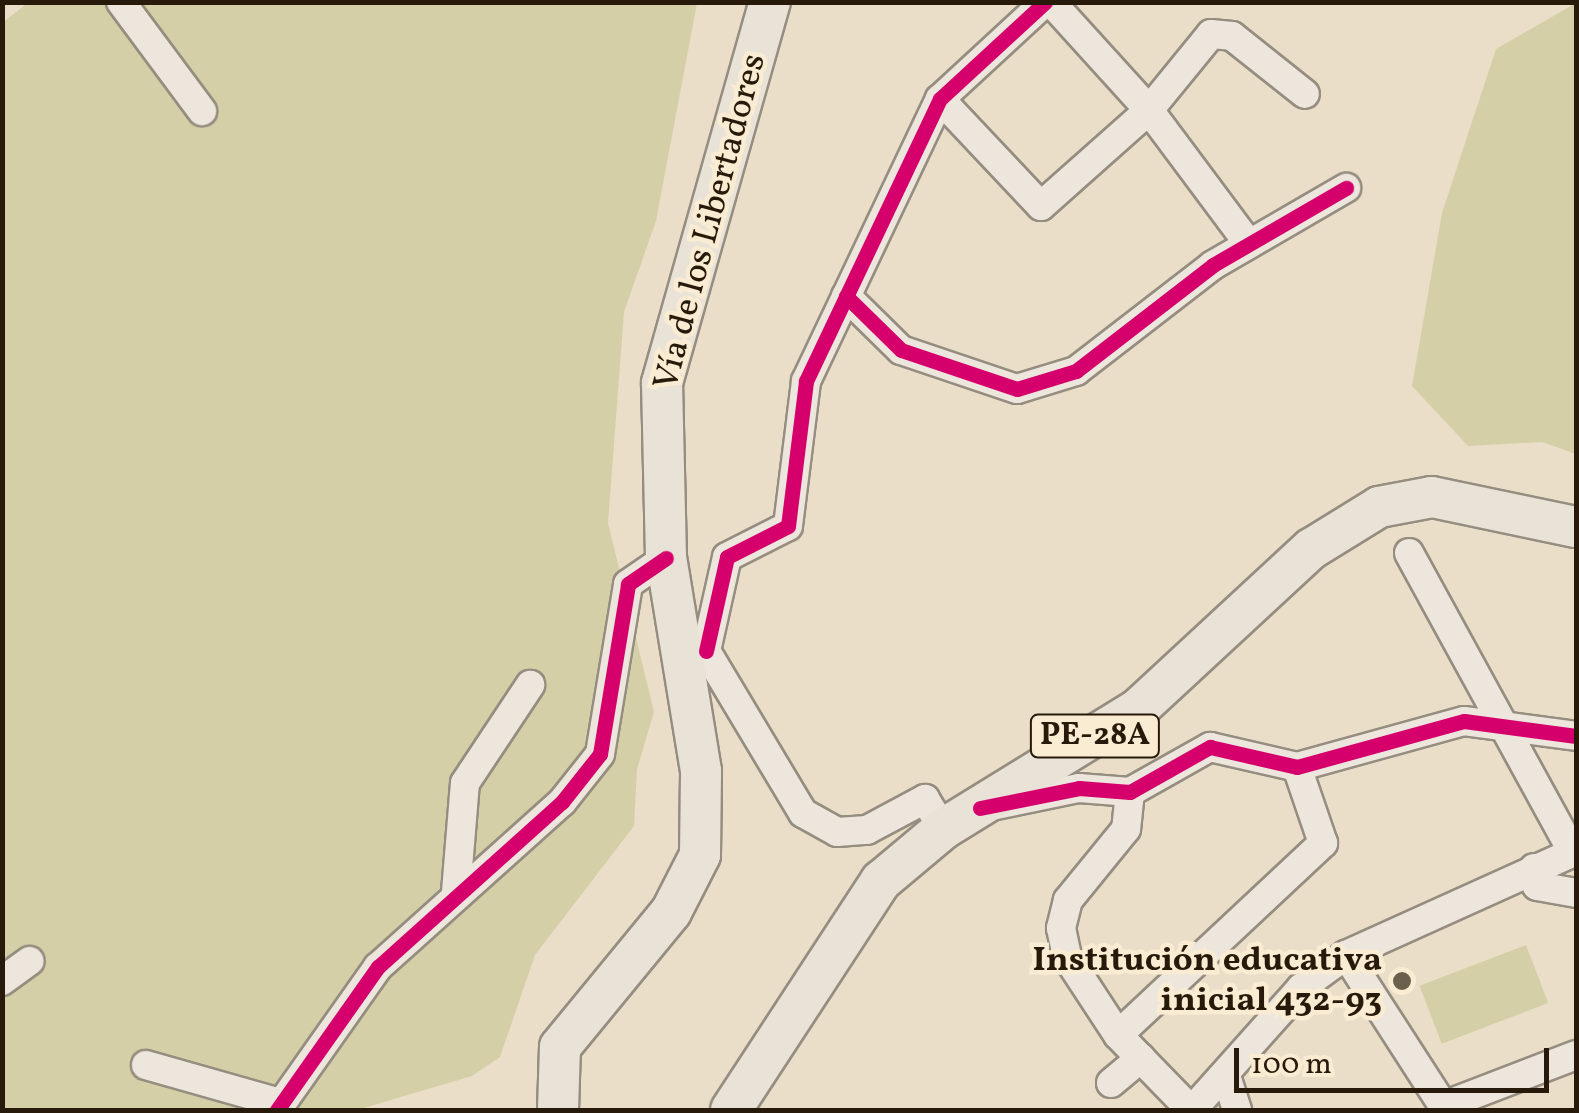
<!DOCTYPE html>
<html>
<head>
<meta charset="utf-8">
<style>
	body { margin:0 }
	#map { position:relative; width:1579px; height:1113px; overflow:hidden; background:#eadec8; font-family:Vollkorn,serif }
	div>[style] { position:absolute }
	.green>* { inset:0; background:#d4cfa7; transform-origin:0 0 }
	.roads { filter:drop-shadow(2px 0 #958d7f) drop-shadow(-2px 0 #958d7f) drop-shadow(0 2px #958d7f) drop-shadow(0 -2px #958d7f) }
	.minor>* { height:28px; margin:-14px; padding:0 14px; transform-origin:14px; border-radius:14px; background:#ede6dc }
	.highway>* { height:40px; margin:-20px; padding:0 20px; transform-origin:20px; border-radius:20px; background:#e9e2d6 }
	.cycleway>* { height:15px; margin:-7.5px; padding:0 7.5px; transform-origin:7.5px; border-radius:7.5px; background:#d6006c }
	.dots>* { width:28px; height:28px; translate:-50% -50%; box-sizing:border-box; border:5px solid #faecd2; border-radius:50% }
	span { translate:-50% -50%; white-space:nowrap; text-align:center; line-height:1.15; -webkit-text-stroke:9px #faecd2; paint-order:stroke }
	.shield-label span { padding:2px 8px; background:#faecd2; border:2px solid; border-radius:8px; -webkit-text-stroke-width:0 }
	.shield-label { font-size:32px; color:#271a0b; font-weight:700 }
	.street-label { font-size:35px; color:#271a0b }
	.poi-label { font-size:35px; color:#271a0b; font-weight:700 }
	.right { translate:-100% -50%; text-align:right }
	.frame { position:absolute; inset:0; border:5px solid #271a0b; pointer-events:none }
	.scale { position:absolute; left:1234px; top:1048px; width:315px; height:45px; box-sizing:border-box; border:5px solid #271a0b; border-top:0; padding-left:12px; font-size:30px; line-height:35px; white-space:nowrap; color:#271a0b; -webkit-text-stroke:8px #faecd2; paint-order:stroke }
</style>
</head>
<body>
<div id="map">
	<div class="green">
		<div style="clip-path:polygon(29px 2px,697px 3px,656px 221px,624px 312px,608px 523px,654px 712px,637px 769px,634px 826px,535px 955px,500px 1057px,472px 1076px,357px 1110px,3px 1110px,2px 23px)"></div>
		<div style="clip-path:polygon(1576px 3px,1576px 454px,1542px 442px,1468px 446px,1412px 386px,1442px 213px,1496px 49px)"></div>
		<div style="left:1526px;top:945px;width:62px;height:114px;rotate:69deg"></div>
	</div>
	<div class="roads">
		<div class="minor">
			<div style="left:121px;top:2px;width:136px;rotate:53.4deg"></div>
			<div style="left:1051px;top:2px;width:146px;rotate:47.8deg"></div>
			<div style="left:1149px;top:110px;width:167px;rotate:53.3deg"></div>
			<div style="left:940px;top:99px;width:147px;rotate:46.7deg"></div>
			<div style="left:1041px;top:206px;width:144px;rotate:-41.6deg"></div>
			<div style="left:1149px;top:110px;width:98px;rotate:-50.8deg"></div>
			<div style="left:1211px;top:34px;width:21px;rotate:5deg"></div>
			<div style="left:1232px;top:36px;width:93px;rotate:38.5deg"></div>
			<div style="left:846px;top:296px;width:77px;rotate:44.5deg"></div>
			<div style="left:901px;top:350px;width:122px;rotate:18.6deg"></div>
			<div style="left:1017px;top:389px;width:62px;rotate:-17deg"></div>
			<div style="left:1076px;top:371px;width:173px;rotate:-37.7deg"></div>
			<div style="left:1213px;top:265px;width:154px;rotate:-30.1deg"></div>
			<div style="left:1409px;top:553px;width:342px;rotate:61.3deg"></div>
			<div style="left:691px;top:640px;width:19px;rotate:36deg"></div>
			<div style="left:706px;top:651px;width:189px;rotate:59.1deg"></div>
			<div style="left:803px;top:813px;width:39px;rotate:29deg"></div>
			<div style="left:837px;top:832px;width:30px;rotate:-4deg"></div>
			<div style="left:867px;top:830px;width:66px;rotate:-28.1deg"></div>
			<div style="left:925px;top:799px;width:35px;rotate:59deg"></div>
			<div style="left:706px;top:651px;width:96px;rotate:-77.4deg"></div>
			<div style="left:727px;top:557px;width:68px;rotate:-26.9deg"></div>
			<div style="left:788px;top:526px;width:146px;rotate:-82.9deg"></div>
			<div style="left:806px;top:381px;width:312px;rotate:-64.6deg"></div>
			<div style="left:940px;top:99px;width:143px;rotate:-42.7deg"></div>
			<div style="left:1130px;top:792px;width:37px;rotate:96deg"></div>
			<div style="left:1126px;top:829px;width:92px;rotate:129.2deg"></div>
			<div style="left:1068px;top:900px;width:29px;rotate:104deg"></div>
			<div style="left:1061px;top:928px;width:30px;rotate:78deg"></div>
			<div style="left:1067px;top:957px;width:93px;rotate:56.8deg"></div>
			<div style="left:1118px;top:1035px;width:105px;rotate:45.8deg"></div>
			<div style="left:996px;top:805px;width:85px;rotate:-11.6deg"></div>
			<div style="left:1079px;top:788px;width:51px;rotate:4.5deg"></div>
			<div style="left:1130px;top:792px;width:92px;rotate:-29.4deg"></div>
			<div style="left:1210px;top:747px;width:89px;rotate:12.9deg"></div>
			<div style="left:1297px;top:767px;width:173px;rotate:-15.4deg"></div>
			<div style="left:1464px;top:721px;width:113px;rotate:7.6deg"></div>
			<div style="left:1534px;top:868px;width:18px;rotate:81deg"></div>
			<div style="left:1537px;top:886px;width:40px;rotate:10deg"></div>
			<div style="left:456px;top:892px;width:109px;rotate:-85.3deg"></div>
			<div style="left:465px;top:783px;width:118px;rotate:-56.4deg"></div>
			<div style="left:1346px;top:955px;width:184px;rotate:57.2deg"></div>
			<div style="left:2px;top:981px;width:34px;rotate:-36deg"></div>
			<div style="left:1118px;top:1035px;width:281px;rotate:-43.1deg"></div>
			<div style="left:1323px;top:843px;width:80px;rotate:-108.9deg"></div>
			<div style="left:146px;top:1065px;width:139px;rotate:15.8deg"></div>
			<div style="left:1227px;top:1079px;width:33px;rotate:72deg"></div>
			<div style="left:1111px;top:1083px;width:39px;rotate:-40deg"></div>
			<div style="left:1446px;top:1105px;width:139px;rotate:-21deg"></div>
			<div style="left:277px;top:1110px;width:175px;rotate:-54.8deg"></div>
			<div style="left:378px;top:967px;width:247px;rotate:-41.9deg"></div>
			<div style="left:562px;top:802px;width:61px;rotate:-51.6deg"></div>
			<div style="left:600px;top:754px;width:172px;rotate:-80.6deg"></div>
			<div style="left:628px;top:584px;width:46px;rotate:-34.4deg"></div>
			<div style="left:1192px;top:1110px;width:164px;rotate:-48.2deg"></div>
			<div style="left:1301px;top:988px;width:56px;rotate:-36.3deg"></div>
			<div style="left:1346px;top:955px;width:252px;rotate:-24.3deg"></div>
		</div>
		<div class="highway">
			<div style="left:558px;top:1110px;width:63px;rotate:-88.2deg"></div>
			<div style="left:560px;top:1047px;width:175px;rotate:-50.6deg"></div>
			<div style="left:671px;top:912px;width:64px;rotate:-63deg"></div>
			<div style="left:700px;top:855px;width:84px;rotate:-89.3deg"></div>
			<div style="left:701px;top:771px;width:216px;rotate:-99.3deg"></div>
			<div style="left:666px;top:558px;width:175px;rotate:-91.3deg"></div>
			<div style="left:662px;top:383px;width:396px;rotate:-74.2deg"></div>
			<div style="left:731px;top:1110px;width:274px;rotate:-56.8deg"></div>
			<div style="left:881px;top:881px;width:81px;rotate:-40deg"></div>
			<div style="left:943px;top:829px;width:229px;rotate:-31.6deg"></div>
			<div style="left:1138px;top:709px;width:236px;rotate:-42.8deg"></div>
			<div style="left:1311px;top:549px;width:80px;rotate:-31.7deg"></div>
			<div style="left:1379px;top:507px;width:54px;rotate:-10.7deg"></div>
			<div style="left:1432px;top:497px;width:147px;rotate:11.8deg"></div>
		</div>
	</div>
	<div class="cycleway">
		<div style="left:846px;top:296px;width:77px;rotate:44.5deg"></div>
		<div style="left:901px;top:350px;width:122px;rotate:18.6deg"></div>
		<div style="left:1017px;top:389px;width:62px;rotate:-17deg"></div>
		<div style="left:1076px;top:371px;width:173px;rotate:-37.7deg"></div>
		<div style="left:1213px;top:265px;width:154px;rotate:-30.1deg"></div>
		<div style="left:706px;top:651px;width:96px;rotate:-77.4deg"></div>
		<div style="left:727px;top:557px;width:68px;rotate:-26.9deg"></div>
		<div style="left:788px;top:526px;width:146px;rotate:-82.9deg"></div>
		<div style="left:806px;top:381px;width:312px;rotate:-64.6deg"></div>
		<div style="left:940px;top:99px;width:143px;rotate:-42.7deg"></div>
		<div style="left:980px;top:808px;width:101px;rotate:-11.4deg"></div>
		<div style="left:1079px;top:788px;width:51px;rotate:4.5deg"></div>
		<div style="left:1130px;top:792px;width:92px;rotate:-29.4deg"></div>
		<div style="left:1210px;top:747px;width:89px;rotate:12.9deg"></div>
		<div style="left:1297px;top:767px;width:173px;rotate:-15.4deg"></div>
		<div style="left:1464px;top:721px;width:113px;rotate:7.6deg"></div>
		<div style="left:277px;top:1110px;width:175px;rotate:-54.8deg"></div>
		<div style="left:378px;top:967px;width:247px;rotate:-41.9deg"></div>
		<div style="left:562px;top:802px;width:61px;rotate:-51.6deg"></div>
		<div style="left:600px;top:754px;width:172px;rotate:-80.6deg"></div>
		<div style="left:628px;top:584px;width:46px;rotate:-34.4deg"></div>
	</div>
	<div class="dots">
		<div style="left:1402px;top:981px;background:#6b5f4d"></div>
	</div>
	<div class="shield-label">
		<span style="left:1095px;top:736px">PE-28A</span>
	</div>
	<div class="street-label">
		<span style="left:711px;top:222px;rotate:-75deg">Vía de los Libertadores</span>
	</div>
	<div class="poi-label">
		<span class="right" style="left:1382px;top:981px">Institución educativa<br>inicial 432-93</span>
	</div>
	<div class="frame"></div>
	<div class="scale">100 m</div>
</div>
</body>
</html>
